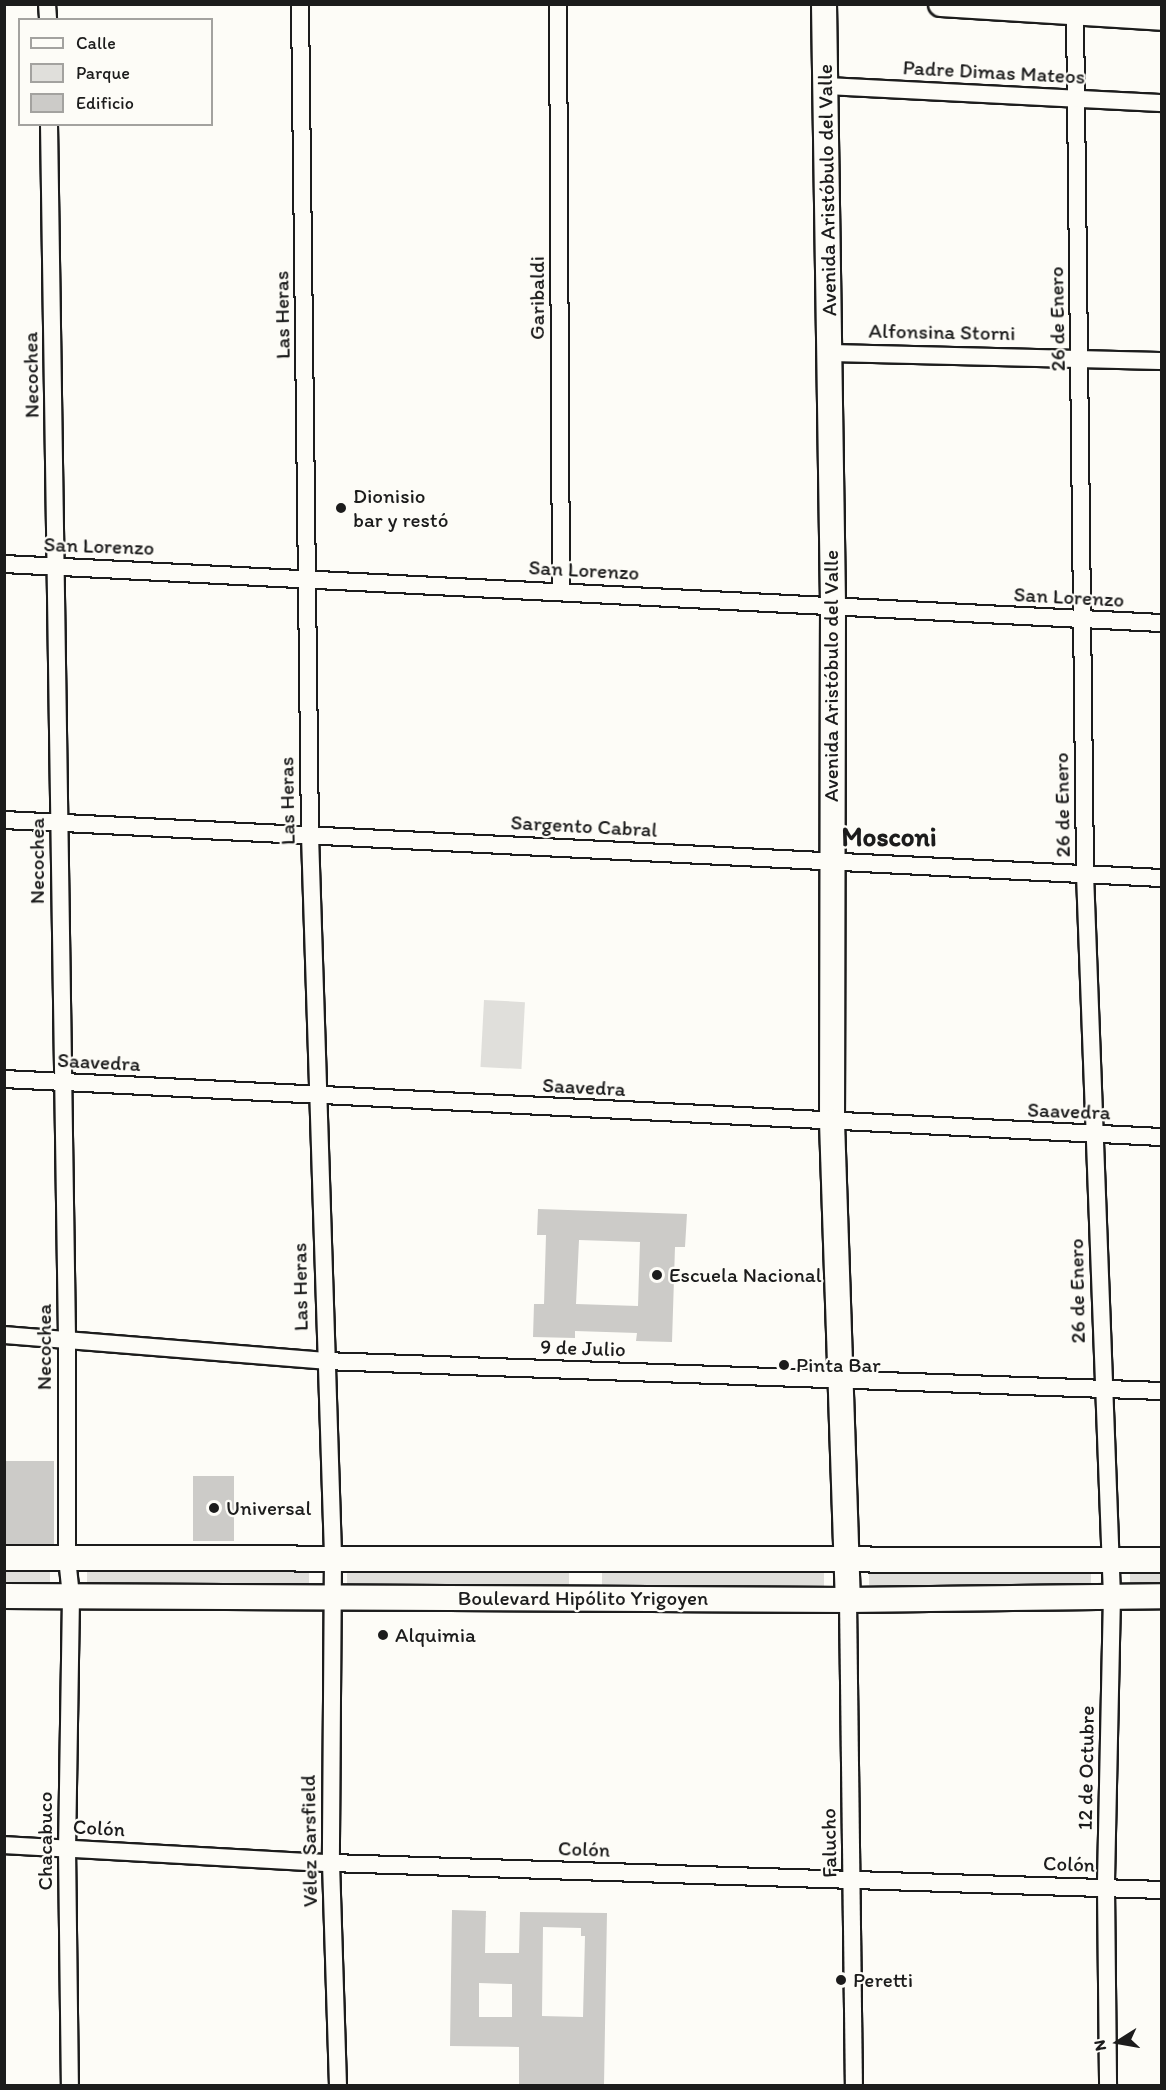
<!DOCTYPE html>
<html>
<head>
<meta charset="utf-8">
<style>
	body { margin:0 }
	#map { position:relative; width:1166px; height:2090px; overflow:hidden; background:#fdfcf7; font-family:Itim,sans-serif }
	div>[style] { position:absolute }
	.green>* { inset:0; background:#e0dfdb; transform-origin:0 0 }
	.building>* { inset:0; background:#cccbc8; transform-origin:0 0 }
	.roads { filter:drop-shadow(2px 0 #1c1c1c) drop-shadow(-2px 0 #1c1c1c) drop-shadow(0 2px #1c1c1c) drop-shadow(0 -2px #1c1c1c) }
	.street>* { height:16px; margin:-8px; padding:0 8px; transform-origin:8px; border-radius:8px; background:#fdfcf7 }
	.secondary>* { height:24px; margin:-12px; padding:0 12px; transform-origin:12px; border-radius:12px; background:#fdfcf7 }
	.dots>* { width:16px; height:16px; translate:-50% -50%; box-sizing:border-box; border:3px solid #fdfcf7; border-radius:50% }
	span { translate:-50% -50%; white-space:nowrap; text-align:center; line-height:1.15; -webkit-text-stroke:4.5px #fdfcf7; paint-order:stroke }
	.street-label { font-size:21px; color:#1c1c1c }
	.poi-label { font-size:21px; color:#1c1c1c }
	.left { translate:0 -50%; text-align:left }
	.district-label { font-size:27px; color:#1c1c1c; font-weight:700 }
	.frame { position:absolute; inset:0; border:6px solid #1c1c1c; pointer-events:none }
	.legend { position:absolute; left:18px; top:18px; width:195px; height:108px; box-sizing:border-box; background:#fdfcf7; border:2px solid #a3a29f; margin:0; padding:8px 10px; list-style:none; font-size:18px; color:#1c1c1c }
	.legend li { display:flex; align-items:center; gap:12px; height:30px }
	.legend b { width:30px; border:2px solid #a3a29f }
	.north { position:absolute; left:1088px; top:2012px; width:60px; height:60px; -webkit-text-stroke:4px #fdfcf7; paint-order:stroke; rotate:259deg; font-size:16px; font-weight:700; line-height:24px; text-align:center; color:#1c1c1c }
	.north::after { content:''; display:block; margin:auto; width:21px; height:27px; background:#1c1c1c; clip-path:polygon(50% 0,100% 100%,50% 72%,0 100%) }
</style>
</head>
<body>
<div id="map">
	<div class="green">
		<div style="left:484px;top:1000px;width:41px;height:67px;rotate:3deg"></div>
		<div style="left:87px;top:1570px;width:222px;height:14px"></div>
		<div style="left:1130px;top:1570px;width:31px;height:14px"></div>
		<div style="left:5px;top:1571px;width:45px;height:14px"></div>
		<div style="left:569px;top:1571px;width:14px;height:222px;rotate:90deg"></div>
		<div style="left:869px;top:1571px;width:222px;height:14px"></div>
		<div style="left:602px;top:1572px;width:222px;height:14px"></div>
	</div>
	<div class="building">
		<div style="clip-path:polygon(evenodd,538px 1209px,687px 1214px,685px 1247px,675px 1247px,672px 1342px,636px 1341px,637px 1333px,575px 1331px,575px 1338px,533px 1337px,534px 1304px,544px 1304px,546px 1235px,537px 1235px,538px 1209px,579px 1240px,640px 1242px,638px 1306px,576px 1304px,579px 1240px)"></div>
		<div style="left:4px;top:1461px;width:50px;height:83px"></div>
		<div style="left:193px;top:1476px;width:41px;height:65px"></div>
		<div style="clip-path:polygon(evenodd,452px 1910px,486px 1911px,485px 1953px,519px 1953px,520px 1912px,607px 1913px,604px 2085px,519px 2085px,519px 2047px,450px 2046px,452px 1910px,543px 1927px,581px 1928px,581px 1936px,585px 1936px,583px 2017px,542px 2016px,543px 1927px,452px 1910px,479px 1983px,512px 1984px,512px 2017px,479px 2017px,479px 1983px)"></div>
	</div>
	<div class="roads">
		<div class="street">
			<div style="left:47px;top:4px;width:16px;rotate:86deg"></div>
			<div style="left:300px;top:4px;width:831px;rotate:89.31deg"></div>
			<div style="left:310px;top:835px;width:721px;rotate:88.17deg"></div>
			<div style="left:333px;top:1556px;width:307px;rotate:90.4deg"></div>
			<div style="left:331px;top:1863px;width:223px;rotate:88.2deg"></div>
			<div style="left:558px;top:4px;width:587px;rotate:89.71deg"></div>
			<div style="left:1075px;top:13px;width:861px;rotate:89.33deg"></div>
			<div style="left:1085px;top:874px;width:722px;rotate:87.86deg"></div>
			<div style="left:1112px;top:1595px;width:293px;rotate:91.2deg"></div>
			<div style="left:1106px;top:1888px;width:198px;rotate:89.4deg"></div>
			<div style="left:825px;top:86px;width:337px;rotate:2.9deg"></div>
			<div style="left:49px;top:124px;width:1215px;rotate:89.15deg"></div>
			<div style="left:67px;top:1339px;width:219px;rotate:90deg"></div>
			<div style="left:67px;top:1558px;width:39px;rotate:84deg"></div>
			<div style="left:71px;top:1597px;width:251px;rotate:90.9deg"></div>
			<div style="left:67px;top:1848px;width:238px;rotate:89.3deg"></div>
			<div style="left:829px;top:353px;width:333px;rotate:1.4deg"></div>
			<div style="left:4px;top:564px;width:1160px;rotate:2.92deg"></div>
			<div style="left:4px;top:820px;width:1159px;rotate:2.87deg"></div>
			<div style="left:4px;top:1079px;width:1159px;rotate:2.87deg"></div>
			<div style="left:4px;top:1335px;width:321px;rotate:4.6deg"></div>
			<div style="left:324px;top:1361px;width:839px;rotate:2.05deg"></div>
			<div style="left:848px;top:1600px;width:486px;rotate:89.3deg"></div>
			<div style="left:4px;top:1845px;width:327px;rotate:3.2deg"></div>
			<div style="left:331px;top:1863px;width:831px;rotate:1.86deg"></div>
		</div>
		<div class="secondary">
			<div style="left:824px;top:4px;width:603px;rotate:89.14deg"></div>
			<div style="left:833px;top:607px;width:515px;rotate:90.11deg"></div>
			<div style="left:832px;top:1122px;width:478px;rotate:88.1deg"></div>
			<div style="left:941px;top:4px;width:221px;rotate:3.6deg"></div>
			<div style="left:4px;top:1558px;width:1158px;rotate:0.1deg"></div>
			<div style="left:4px;top:1596px;width:844px;rotate:0.27deg"></div>
			<div style="left:848px;top:1600px;width:314px;rotate:-0.7deg"></div>
		</div>
	</div>
	<div class="dots">
		<div style="left:341px;top:508px;background:#1c1c1c"></div>
		<div style="left:657px;top:1275px;background:#1c1c1c"></div>
		<div style="left:784px;top:1365px;background:#1c1c1c"></div>
		<div style="left:214px;top:1508px;background:#1c1c1c"></div>
		<div style="left:383px;top:1635px;background:#1c1c1c"></div>
		<div style="left:841px;top:1980px;background:#1c1c1c"></div>
	</div>
	<div class="street-label">
		<span style="left:994px;top:72px;rotate:3deg">Padre Dimas Mateos</span>
		<span style="left:827px;top:190px;rotate:-91deg">Avenida Aristóbulo del Valle</span>
		<span style="left:537px;top:298px;rotate:-90deg">Garibaldi</span>
		<span style="left:282px;top:315px;rotate:-91deg">Las Heras</span>
		<span style="left:1057px;top:319px;rotate:-91deg">26 de Enero</span>
		<span style="left:942px;top:332px;rotate:1deg">Alfonsina Storni</span>
		<span style="left:31px;top:375px;rotate:-91deg">Necochea</span>
		<span style="left:99px;top:546px;rotate:2deg">San Lorenzo</span>
		<span style="left:584px;top:570px;rotate:3deg">San Lorenzo</span>
		<span style="left:1069px;top:597px;rotate:3deg">San Lorenzo</span>
		<span style="left:831px;top:676px;rotate:-90deg">Avenida Aristóbulo del Valle</span>
		<span style="left:287px;top:801px;rotate:-91deg">Las Heras</span>
		<span style="left:1062px;top:805px;rotate:-91deg">26 de Enero</span>
		<span style="left:584px;top:826px;rotate:3deg">Sargento Cabral</span>
		<span style="left:37px;top:861px;rotate:-90deg">Necochea</span>
		<span style="left:99px;top:1062px;rotate:3deg">Saavedra</span>
		<span style="left:584px;top:1087px;rotate:3deg">Saavedra</span>
		<span style="left:1069px;top:1111px;rotate:2deg">Saavedra</span>
		<span style="left:300px;top:1287px;rotate:-91deg">Las Heras</span>
		<span style="left:1077px;top:1291px;rotate:-91deg">26 de Enero</span>
		<span style="left:44px;top:1347px;rotate:-90deg">Necochea</span>
		<span style="left:583px;top:1348px;rotate:2deg">9 de Julio</span>
		<span style="left:583px;top:1598px">Boulevard Hipólito Yrigoyen</span>
		<span style="left:1086px;top:1768px;rotate:-89deg">12 de Octubre</span>
		<span style="left:99px;top:1828px;rotate:3deg">Colón</span>
		<span style="left:45px;top:1841px;rotate:-90deg">Chacabuco</span>
		<span style="left:309px;top:1841px;rotate:-91deg">Vélez Sarsfield</span>
		<span style="left:829px;top:1843px;rotate:-91deg">Falucho</span>
		<span style="left:584px;top:1849px;rotate:2deg">Colón</span>
		<span style="left:1069px;top:1864px;rotate:2deg">Colón</span>
	</div>
	<div class="poi-label">
		<span class="left" style="left:353px;top:508px">Dionisio<br>bar y restó</span>
		<span class="left" style="left:669px;top:1275px">Escuela Nacional</span>
		<span class="left" style="left:796px;top:1365px">Pinta Bar</span>
		<span class="left" style="left:226px;top:1508px">Universal</span>
		<span class="left" style="left:395px;top:1635px">Alquimia</span>
		<span class="left" style="left:853px;top:1980px">Peretti</span>
	</div>
	<div class="district-label">
		<span style="left:889px;top:837px">Mosconi</span>
	</div>
	<div class="frame"></div>
	<ul class="legend">
	<li><b style="height:8px;background:#fdfcf7"></b>Calle</li>
	<li><b style="height:16px;background:#e0dfdb"></b>Parque</li>
	<li><b style="height:16px;background:#cccbc8"></b>Edificio</li>
	</ul>
	<div class="north">N</div>
</div>
</body>
</html>
